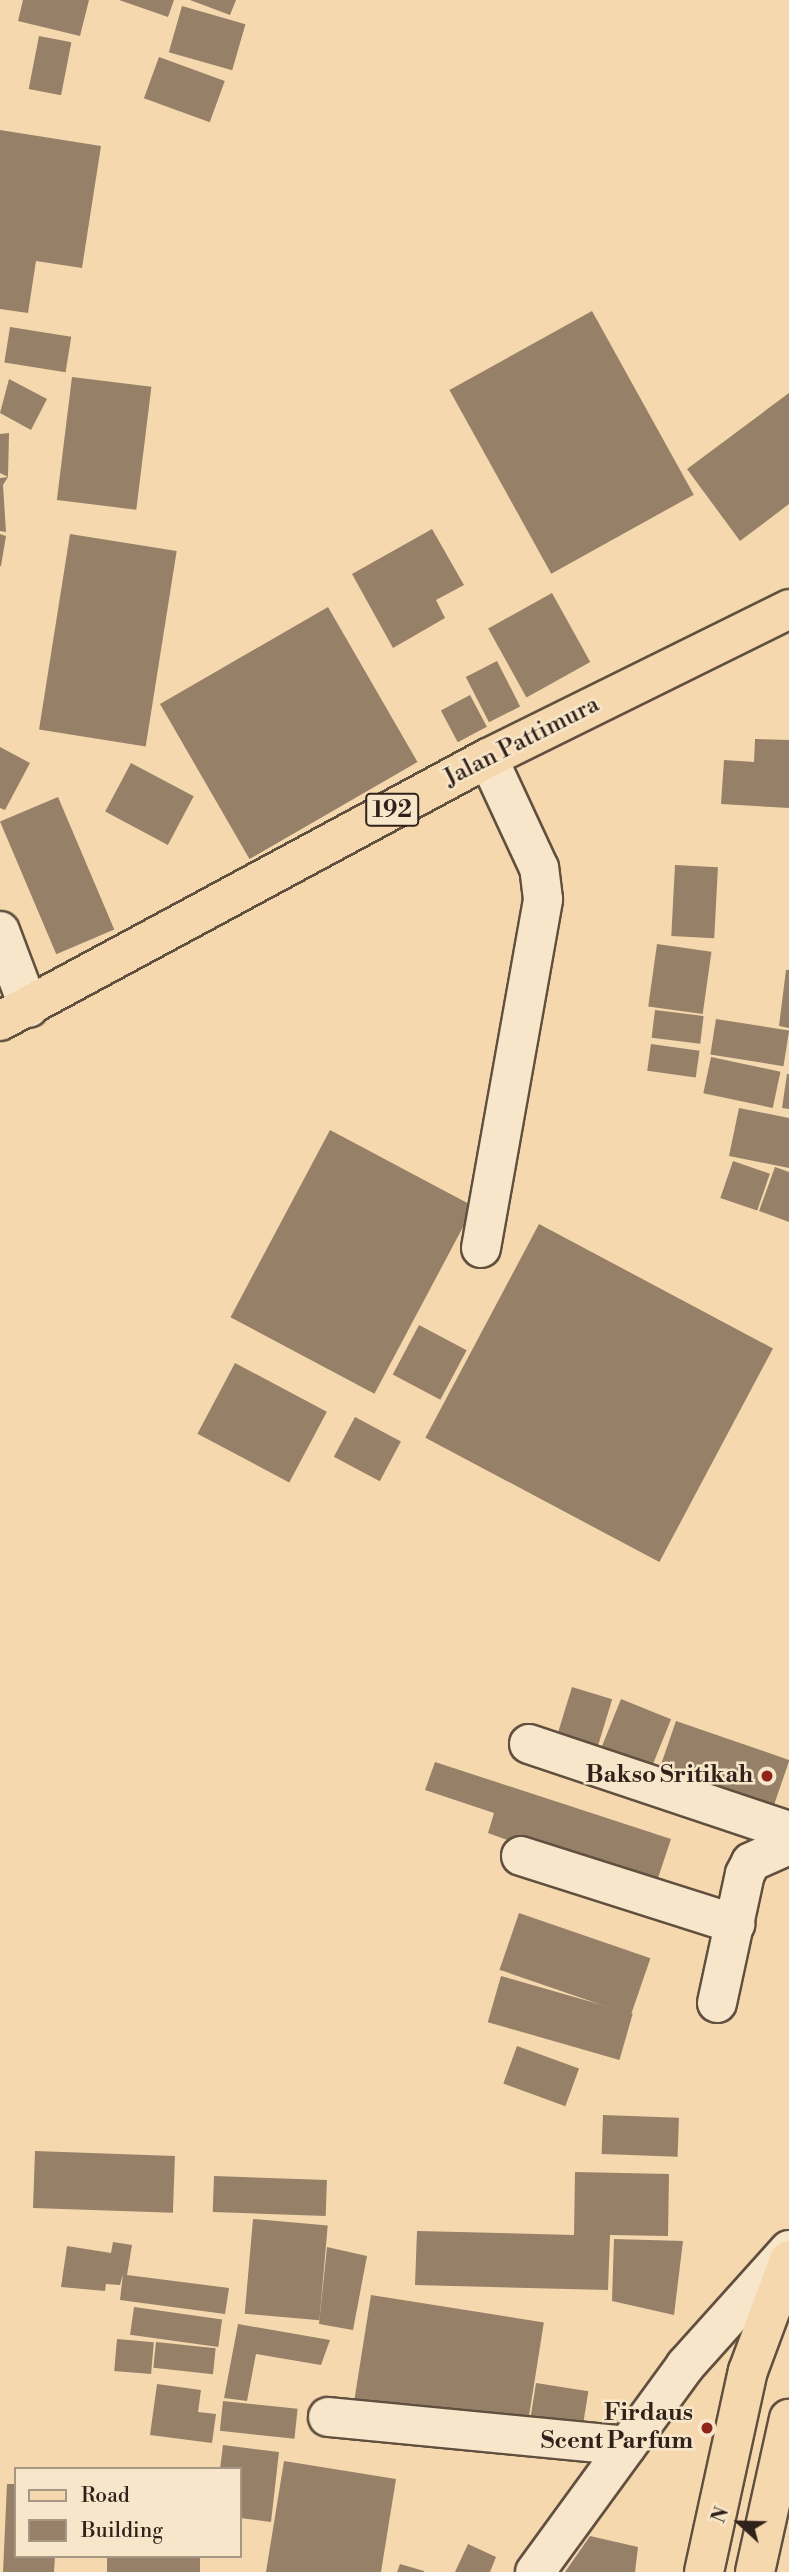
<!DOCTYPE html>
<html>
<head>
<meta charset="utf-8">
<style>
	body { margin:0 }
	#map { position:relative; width:789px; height:2572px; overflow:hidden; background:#f5d8ae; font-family:"Libre Bodoni",serif }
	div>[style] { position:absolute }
	.building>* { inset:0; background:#968067; transform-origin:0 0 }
	.roads { filter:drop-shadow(2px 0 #614f3f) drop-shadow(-2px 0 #614f3f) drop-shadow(0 2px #614f3f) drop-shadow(0 -2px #614f3f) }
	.minor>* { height:38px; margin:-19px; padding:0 19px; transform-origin:19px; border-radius:19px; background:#f8e6ca }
	.major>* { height:38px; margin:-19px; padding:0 19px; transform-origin:19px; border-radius:19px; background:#f5d8ae }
	.dots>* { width:19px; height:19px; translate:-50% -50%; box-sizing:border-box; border:4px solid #f8e6ca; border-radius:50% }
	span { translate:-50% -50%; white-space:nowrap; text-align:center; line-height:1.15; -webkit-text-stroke:5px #f8e6ca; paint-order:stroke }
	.shield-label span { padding:2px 5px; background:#f8e6ca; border:2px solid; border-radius:5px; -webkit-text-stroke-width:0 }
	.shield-label { font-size:23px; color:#30211a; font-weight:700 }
	.street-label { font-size:24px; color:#30211a }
	.poi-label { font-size:24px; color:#30211a; font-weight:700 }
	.right { translate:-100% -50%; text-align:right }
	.legend { position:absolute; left:14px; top:2467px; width:228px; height:91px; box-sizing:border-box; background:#f8e6ca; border:2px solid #a89784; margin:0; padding:9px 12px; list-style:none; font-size:21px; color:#30211a }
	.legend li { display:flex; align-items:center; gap:14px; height:35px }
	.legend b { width:35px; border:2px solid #a89784 }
	.north { position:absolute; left:705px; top:2488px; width:70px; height:70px; -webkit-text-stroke:5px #f8e6ca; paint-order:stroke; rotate:292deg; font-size:19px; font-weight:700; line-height:28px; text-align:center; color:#30211a }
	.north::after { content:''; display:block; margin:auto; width:24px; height:32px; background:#30211a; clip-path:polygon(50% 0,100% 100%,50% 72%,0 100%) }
</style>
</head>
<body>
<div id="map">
	<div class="building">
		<div style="clip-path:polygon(23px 0,89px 0,80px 36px,18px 21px)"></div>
		<div style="clip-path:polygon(119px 0,174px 0,168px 17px)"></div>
		<div style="clip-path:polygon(190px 0,236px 0,230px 15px)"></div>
		<div style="left:182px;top:6px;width:66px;height:48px;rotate:16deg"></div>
		<div style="left:39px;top:36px;width:33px;height:54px;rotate:11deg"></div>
		<div style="left:159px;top:57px;width:70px;height:44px;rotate:20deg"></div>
		<div style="clip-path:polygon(0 130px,101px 146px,82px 268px,36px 261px,28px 313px,0 309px)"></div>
		<div style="left:592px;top:311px;width:210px;height:163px;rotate:61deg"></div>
		<div style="left:10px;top:327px;width:62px;height:36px;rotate:9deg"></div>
		<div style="left:72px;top:377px;width:80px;height:124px;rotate:7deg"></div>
		<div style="clip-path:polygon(9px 379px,47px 399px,31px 430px,0 413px)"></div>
		<div style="clip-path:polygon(789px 393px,789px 504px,740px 541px,687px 469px)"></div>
		<div style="clip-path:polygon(9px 433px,8px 477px,0 473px,0 434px)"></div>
		<div style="clip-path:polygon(8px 477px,3px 485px,6px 532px,0 531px,0 478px)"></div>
		<div style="clip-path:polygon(432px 529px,464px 585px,436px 600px,445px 618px,393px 648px,352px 574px)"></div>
		<div style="clip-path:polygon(0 534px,6px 536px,1px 566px,0 566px)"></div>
		<div style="left:70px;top:534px;width:108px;height:198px;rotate:9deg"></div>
		<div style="left:552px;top:593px;width:79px;height:73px;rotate:61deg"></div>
		<div style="left:328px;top:607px;width:179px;height:194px;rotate:60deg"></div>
		<div style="left:497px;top:661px;width:51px;height:35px;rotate:63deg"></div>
		<div style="left:470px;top:695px;width:36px;height:33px;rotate:62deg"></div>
		<div style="clip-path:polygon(755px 739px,789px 740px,789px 808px,721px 804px,724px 760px,754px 762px)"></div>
		<div style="clip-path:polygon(0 747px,30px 763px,5px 810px,0 808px)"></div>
		<div style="left:131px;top:763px;width:71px;height:55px;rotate:28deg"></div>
		<div style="left:58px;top:797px;width:144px;height:63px;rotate:67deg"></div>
		<div style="left:675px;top:865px;width:43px;height:71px;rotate:3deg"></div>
		<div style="left:657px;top:944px;width:55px;height:63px;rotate:8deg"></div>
		<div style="clip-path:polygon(786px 970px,789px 970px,789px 1028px,779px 1026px)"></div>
		<div style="left:655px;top:1010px;width:49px;height:28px;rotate:7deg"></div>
		<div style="left:716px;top:1019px;width:74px;height:36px;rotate:9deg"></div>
		<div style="left:651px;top:1044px;width:49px;height:27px;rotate:8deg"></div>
		<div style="left:711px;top:1057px;width:71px;height:37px;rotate:12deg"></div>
		<div style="clip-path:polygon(787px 1074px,789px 1074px,789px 1109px,782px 1108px)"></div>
		<div style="clip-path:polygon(739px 1108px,789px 1118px,789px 1168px,729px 1156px)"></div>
		<div style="left:330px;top:1130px;width:163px;height:212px;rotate:28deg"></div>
		<div style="left:733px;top:1161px;width:39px;height:39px;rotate:19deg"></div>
		<div style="clip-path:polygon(775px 1167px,789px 1172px,789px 1222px,759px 1211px)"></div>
		<div style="left:539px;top:1224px;width:265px;height:242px;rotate:28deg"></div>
		<div style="left:419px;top:1325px;width:54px;height:56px;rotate:28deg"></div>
		<div style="left:235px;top:1363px;width:104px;height:80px;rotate:28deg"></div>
		<div style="left:355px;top:1417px;width:52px;height:45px;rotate:28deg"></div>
		<div style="left:572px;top:1687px;width:42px;height:55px;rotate:17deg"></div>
		<div style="left:621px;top:1699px;width:54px;height:62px;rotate:22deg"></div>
		<div style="left:676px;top:1721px;width:120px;height:56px;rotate:19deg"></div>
		<div style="clip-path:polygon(435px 1762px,671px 1839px,653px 1893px,488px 1833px,494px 1813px,425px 1790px)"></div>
		<div style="left:519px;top:1913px;width:139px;height:60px;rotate:19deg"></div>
		<div style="left:501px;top:1976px;width:137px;height:48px;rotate:16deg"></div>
		<div style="left:517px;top:2046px;width:66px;height:40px;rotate:20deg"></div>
		<div style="left:603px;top:2115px;width:76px;height:39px;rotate:2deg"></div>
		<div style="left:35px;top:2151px;width:140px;height:57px;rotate:2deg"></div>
		<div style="clip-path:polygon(575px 2172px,669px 2174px,668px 2236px,610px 2235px,608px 2290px,415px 2285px,417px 2231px,574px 2235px)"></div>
		<div style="left:214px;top:2176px;width:113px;height:36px;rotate:2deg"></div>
		<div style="left:253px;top:2219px;width:75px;height:95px;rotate:5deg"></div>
		<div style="clip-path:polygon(614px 2239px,683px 2241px,674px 2315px,612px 2301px)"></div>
		<div style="clip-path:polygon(113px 2242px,132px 2245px,127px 2275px,229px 2288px,225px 2314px,120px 2300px,123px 2274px,120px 2285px,106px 2284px,105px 2291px,61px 2287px,67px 2246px,111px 2253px)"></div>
		<div style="clip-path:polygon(327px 2247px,367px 2256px,353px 2330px,319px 2324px)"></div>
		<div style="left:371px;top:2295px;width:175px;height:112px;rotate:9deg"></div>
		<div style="left:134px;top:2307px;width:89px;height:28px;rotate:8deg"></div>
		<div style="clip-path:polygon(238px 2324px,330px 2340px,321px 2365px,256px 2354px,247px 2401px,224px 2398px)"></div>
		<div style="left:117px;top:2339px;width:37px;height:32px;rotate:5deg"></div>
		<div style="left:156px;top:2342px;width:60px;height:26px;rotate:6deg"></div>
		<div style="left:536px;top:2383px;width:53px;height:43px;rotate:9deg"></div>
		<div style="clip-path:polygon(157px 2384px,201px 2390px,198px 2412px,216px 2414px,212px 2443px,150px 2435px)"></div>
		<div style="left:223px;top:2401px;width:75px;height:30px;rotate:6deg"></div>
		<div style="clip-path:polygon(223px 2445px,279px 2452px,271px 2522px,240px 2518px,240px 2469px,220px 2469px)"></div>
		<div style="clip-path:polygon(284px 2461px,396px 2479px,381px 2572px,266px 2572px)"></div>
		<div style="clip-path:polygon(7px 2484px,16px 2484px,16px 2556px,55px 2556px,54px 2572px,3px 2572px)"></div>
		<div style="clip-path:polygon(590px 2536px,638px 2547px,635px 2572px,565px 2572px)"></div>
		<div style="clip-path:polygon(468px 2544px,496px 2557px,490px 2572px,455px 2572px)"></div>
		<div style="left:107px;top:2556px;width:93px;height:16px"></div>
		<div style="clip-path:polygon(400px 2564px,424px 2571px,424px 2572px,397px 2572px)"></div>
	</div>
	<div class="roads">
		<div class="minor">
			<div style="left:0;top:931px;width:82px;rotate:69.4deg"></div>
			<div style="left:481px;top:1248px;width:354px;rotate:-79.9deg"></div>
			<div style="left:543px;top:899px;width:31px;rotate:-97deg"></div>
			<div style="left:539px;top:868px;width:121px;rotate:-114.9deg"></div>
			<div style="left:529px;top:1744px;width:274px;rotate:18.5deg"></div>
			<div style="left:521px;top:1856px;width:225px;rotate:17.6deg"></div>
			<div style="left:717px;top:2003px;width:132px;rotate:-77.8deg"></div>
			<div style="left:745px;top:1874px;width:13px;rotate:-63deg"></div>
			<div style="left:751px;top:1862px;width:42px;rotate:-24.1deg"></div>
			<div style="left:328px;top:2417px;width:300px;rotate:5.5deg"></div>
			<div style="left:535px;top:2572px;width:255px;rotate:-53.9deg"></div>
			<div style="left:685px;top:2366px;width:156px;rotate:-48.1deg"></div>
		</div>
		<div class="major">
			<div style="left:0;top:1021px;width:554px;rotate:-28.32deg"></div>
			<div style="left:488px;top:758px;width:336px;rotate:-26.3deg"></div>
			<div style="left:704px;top:2572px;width:206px;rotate:-77.7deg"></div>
			<div style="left:748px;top:2371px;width:118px;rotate:-69.7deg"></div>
			<div style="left:755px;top:2572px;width:157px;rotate:-77.5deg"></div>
		</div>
	</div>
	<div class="dots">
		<div style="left:767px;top:1776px;background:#8f2418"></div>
		<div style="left:707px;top:2428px;background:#8f2418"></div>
	</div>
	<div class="shield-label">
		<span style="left:392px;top:810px">192</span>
	</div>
	<div class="street-label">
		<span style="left:522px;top:742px;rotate:-27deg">Jalan Pattimura</span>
	</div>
	<div class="poi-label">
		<span class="right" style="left:753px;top:1776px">Bakso Sritikah</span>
		<span class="right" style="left:693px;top:2428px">Firdaus<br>Scent Parfum</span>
	</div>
	<ul class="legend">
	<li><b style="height:9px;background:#f5d8ae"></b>Road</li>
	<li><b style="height:19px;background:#968067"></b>Building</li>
	</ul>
	<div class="north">N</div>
</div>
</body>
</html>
